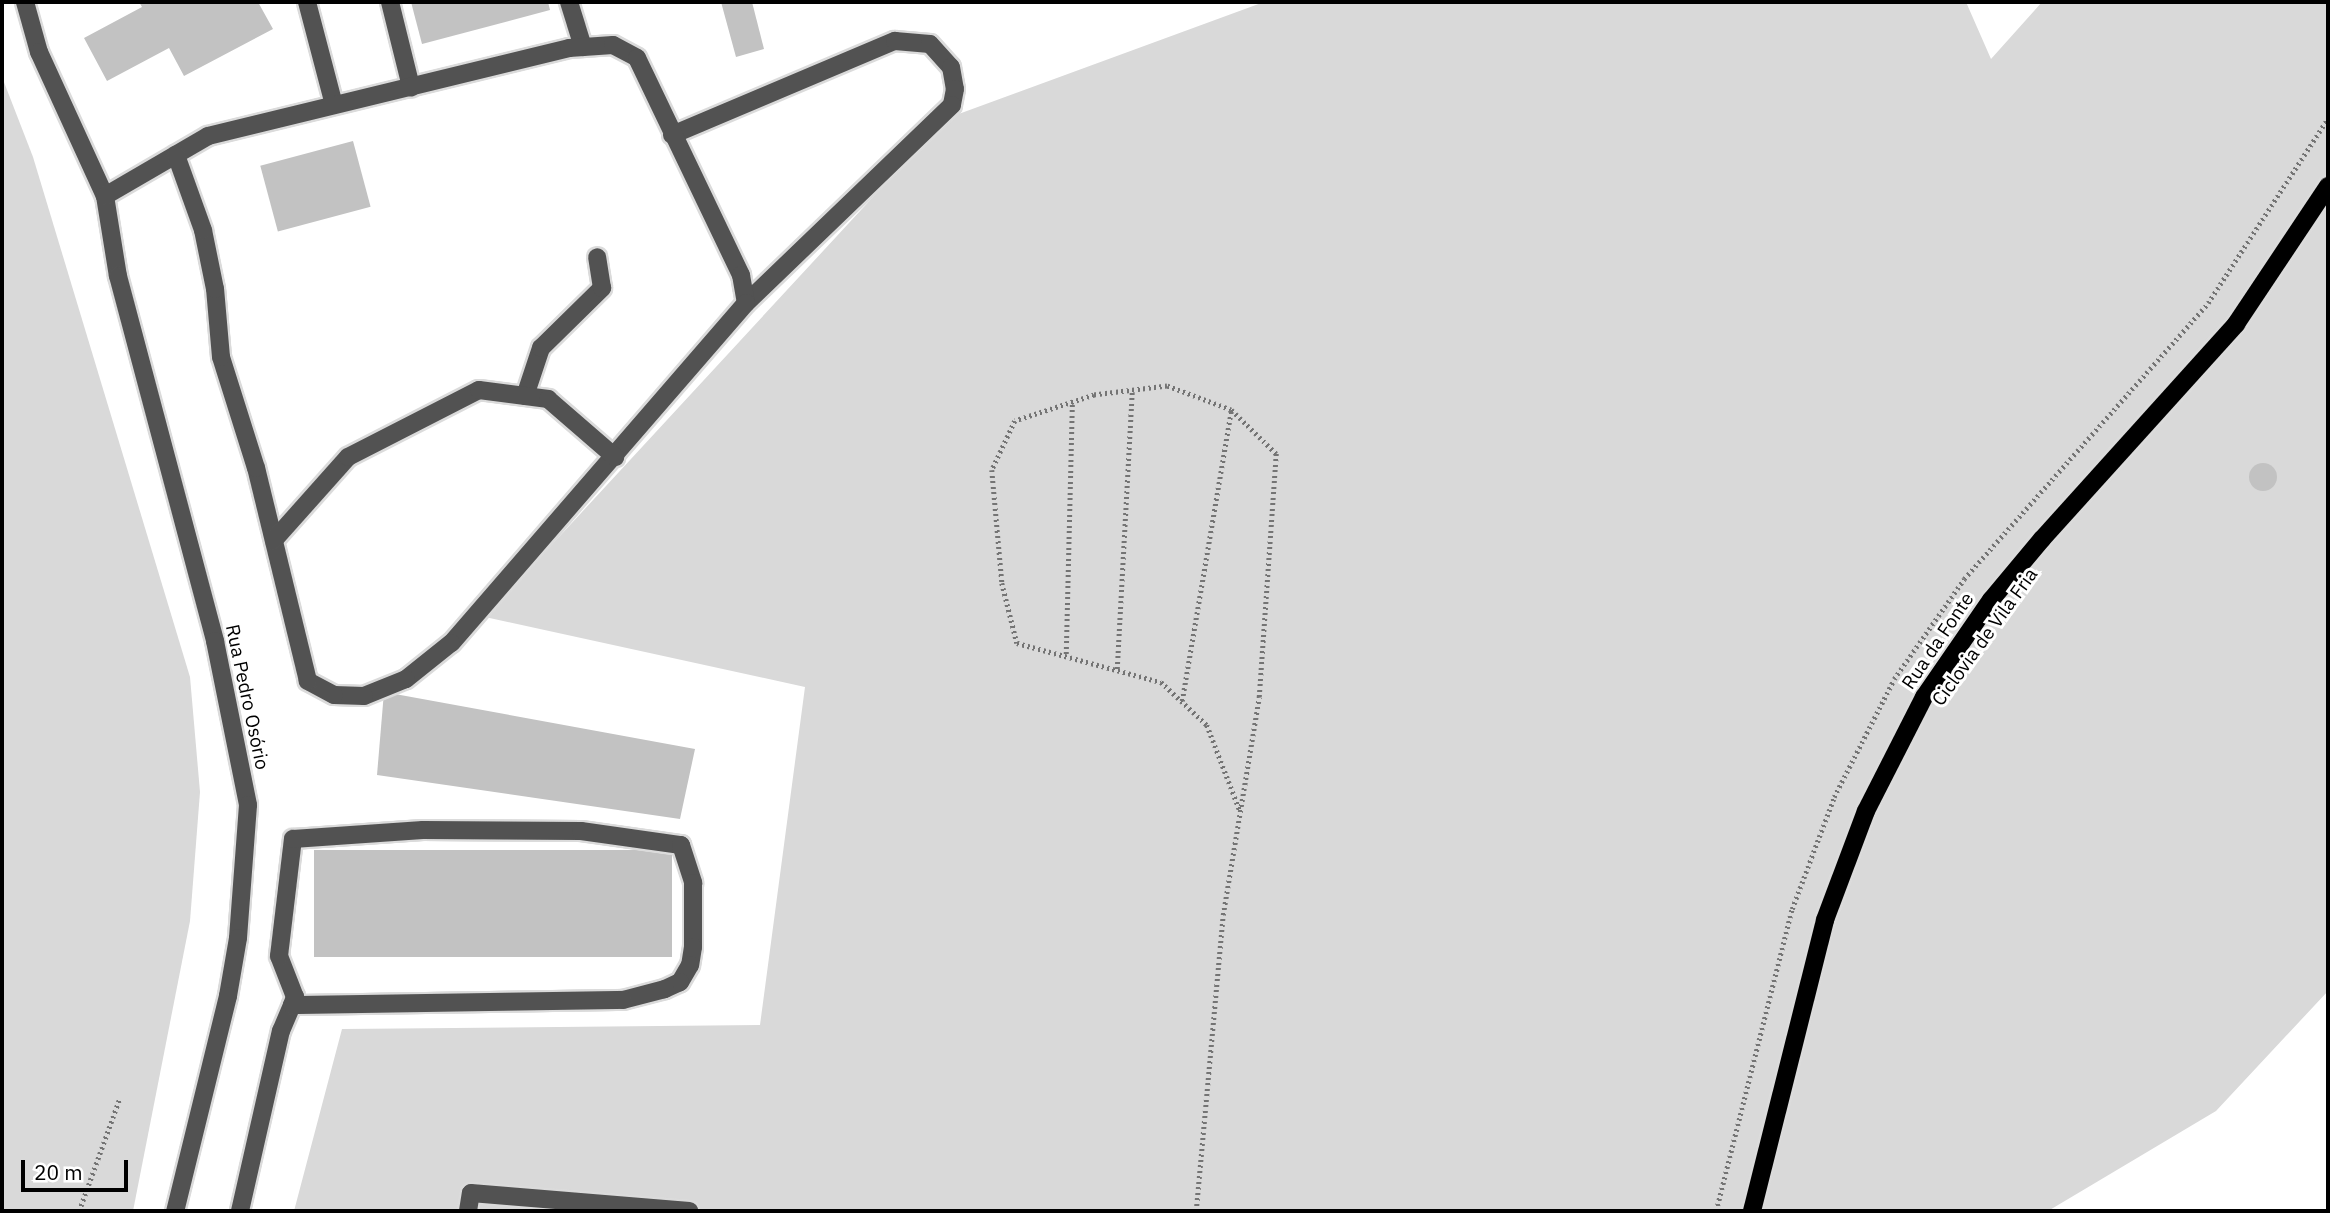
<!DOCTYPE html>
<html>
<head>
<meta charset="utf-8">
<style>
	body { margin:0 }
	#map { position:relative; width:2330px; height:1213px; overflow:hidden; background:#fff; font-family:"IBM Plex Sans",sans-serif }
	div>[style] { position:absolute }
	.green>* { inset:0; background:#d9d9d9 }
	.building>* { inset:0; background:#c2c2c2; transform-origin:0 0 }
	.round { border-radius:50% }
	.path>* { height:4.5px; margin-top:-2.25px; transform-origin:0; background:repeating-linear-gradient(90deg,#747474 0 2px,transparent 0 5.5px) }
	.roads { filter:drop-shadow(2px 0 #dbdbdb) drop-shadow(-2px 0 #dbdbdb) drop-shadow(0 2px #dbdbdb) drop-shadow(0 -2px #dbdbdb) }
	.minor>* { height:18px; margin:-9px; padding:0 9px; transform-origin:9px; border-radius:9px; background:#525252 }
	.major>* { height:18px; margin:-9px; padding:0 9px; transform-origin:9px; border-radius:9px; background:#000 }
	span { translate:-50% -50%; white-space:nowrap; text-align:center; line-height:1.15; -webkit-text-stroke:6px #fff; paint-order:stroke }
	.street-label { font-size:19px; color:#000 }
	.frame { position:absolute; inset:0; border:4px solid #000; pointer-events:none }
	.scale { position:absolute; left:21px; top:1160px; width:107px; height:32px; box-sizing:border-box; border:4px solid #000; border-top:0; padding-left:9px; font-size:21px; line-height:24px; white-space:nowrap; color:#000; -webkit-text-stroke:5px #fff; paint-order:stroke }
</style>
</head>
<body>
<div id="map">
	<div class="green">
		<div style="clip-path:polygon(1264px 2px,1966px 2px,1991px 59px,2042px 2px,2328px 2px,2328px 991px,2216px 1111px,2048px 1211px,294px 1211px,342px 1029px,760px 1025px,805px 687px,485px 617px,945px 119px)"></div>
		<div style="clip-path:polygon(2px 77px,33px 157px,190px 677px,200px 792px,190px 921px,133px 1211px,2px 1211px)"></div>
	</div>
	<div class="building">
		<div style="clip-path:polygon(139px 2px,258px 2px,273px 29px,184px 76px,169px 48px,107px 81px,84px 38px,142px 7px)"></div>
		<div style="clip-path:polygon(411px 2px,548px 2px,550px 10px,422px 44px)"></div>
		<div style="clip-path:polygon(721px 2px,752px 2px,764px 49px,736px 57px)"></div>
		<div style="left:353px;top:141px;width:68px;height:96px;rotate:75deg"></div>
		<div class="round" style="left:2249px;top:463px;width:28px;height:28px"></div>
		<div style="clip-path:polygon(384px 692px,695px 749px,680px 819px,377px 775px)"></div>
		<div style="left:314px;top:850px;width:358px;height:107px"></div>
	</div>
	<div class="path">
		<div style="left:1066px;top:654px;width:252px;rotate:-88.6deg"></div>
		<div style="left:1117px;top:669px;width:279px;rotate:-86.9deg"></div>
		<div style="left:1182px;top:701px;width:295px;rotate:-80.4deg"></div>
		<div style="left:79px;top:1211px;width:118px;rotate:-70.2deg"></div>
		<div style="left:1196px;top:1211px;width:297px;rotate:-84.8deg"></div>
		<div style="left:1223px;top:915px;width:221px;rotate:-80.6deg"></div>
		<div style="left:1259px;top:697px;width:244px;rotate:-86deg"></div>
		<div style="left:1276px;top:454px;width:63px;rotate:-135.6deg"></div>
		<div style="left:1231px;top:410px;width:68px;rotate:-159.4deg"></div>
		<div style="left:1167px;top:386px;width:74px;rotate:173deg"></div>
		<div style="left:1094px;top:395px;width:83px;rotate:161.8deg"></div>
		<div style="left:1015px;top:421px;width:54px;rotate:115.1deg"></div>
		<div style="left:992px;top:470px;width:113px;rotate:84.9deg"></div>
		<div style="left:1002px;top:583px;width:62px;rotate:76deg"></div>
		<div style="left:1017px;top:643px;width:149px;rotate:15.2deg"></div>
		<div style="left:1161px;top:682px;width:63px;rotate:43.1deg"></div>
		<div style="left:1207px;top:725px;width:92px;rotate:69deg"></div>
		<div style="left:1716px;top:1211px;width:311px;rotate:-75.9deg"></div>
		<div style="left:1792px;top:909px;width:120px;rotate:-69.4deg"></div>
		<div style="left:1834px;top:797px;width:132px;rotate:-63deg"></div>
		<div style="left:1894px;top:679px;width:122px;rotate:-55deg"></div>
		<div style="left:1964px;top:579px;width:368px;rotate:-48.5deg"></div>
		<div style="left:2208px;top:303px;width:221px;rotate:-57deg"></div>
	</div>
	<div class="roads">
		<div class="minor">
			<div style="left:25px;top:2px;width:52px;rotate:74.4deg"></div>
			<div style="left:39px;top:52px;width:158px;rotate:65.4deg"></div>
			<div style="left:105px;top:196px;width:81px;rotate:80.8deg"></div>
			<div style="left:118px;top:276px;width:378px;rotate:75.1deg"></div>
			<div style="left:215px;top:641px;width:167px;rotate:78.6deg"></div>
			<div style="left:248px;top:805px;width:133px;rotate:94.3deg"></div>
			<div style="left:238px;top:938px;width:59px;rotate:99.8deg"></div>
			<div style="left:228px;top:996px;width:221px;rotate:103.8deg"></div>
			<div style="left:307px;top:2px;width:106px;rotate:75.3deg"></div>
			<div style="left:390px;top:2px;width:88px;rotate:76.1deg"></div>
			<div style="left:569px;top:2px;width:47px;rotate:72.7deg"></div>
			<div style="left:672px;top:135px;width:242px;rotate:-22.9deg"></div>
			<div style="left:895px;top:41px;width:35px;rotate:5deg"></div>
			<div style="left:930px;top:44px;width:31px;rotate:48deg"></div>
			<div style="left:951px;top:67px;width:22px;rotate:80deg"></div>
			<div style="left:955px;top:89px;width:16px;rotate:101deg"></div>
			<div style="left:952px;top:105px;width:286px;rotate:136.1deg"></div>
			<div style="left:105px;top:196px;width:119px;rotate:-30.2deg"></div>
			<div style="left:208px;top:136px;width:372px;rotate:-13.7deg"></div>
			<div style="left:569px;top:48px;width:44px;rotate:-3.9deg"></div>
			<div style="left:613px;top:45px;width:27px;rotate:28deg"></div>
			<div style="left:637px;top:58px;width:241px;rotate:64.4deg"></div>
			<div style="left:741px;top:275px;width:28px;rotate:80deg"></div>
			<div style="left:746px;top:303px;width:450px;rotate:130.9deg"></div>
			<div style="left:451px;top:643px;width:58px;rotate:141.3deg"></div>
			<div style="left:406px;top:679px;width:45px;rotate:158deg"></div>
			<div style="left:364px;top:696px;width:30px;rotate:-178deg"></div>
			<div style="left:334px;top:695px;width:30px;rotate:-152deg"></div>
			<div style="left:308px;top:681px;width:219px;rotate:-103.7deg"></div>
			<div style="left:256px;top:468px;width:116px;rotate:-107.5deg"></div>
			<div style="left:221px;top:357px;width:68px;rotate:-95deg"></div>
			<div style="left:215px;top:289px;width:60px;rotate:-101.5deg"></div>
			<div style="left:203px;top:230px;width:80px;rotate:-109.8deg"></div>
			<div style="left:525px;top:396px;width:51px;rotate:-71.6deg"></div>
			<div style="left:541px;top:348px;width:86px;rotate:-44.5deg"></div>
			<div style="left:602px;top:288px;width:31px;rotate:-99deg"></div>
			<div style="left:274px;top:540px;width:111px;rotate:-48.3deg"></div>
			<div style="left:348px;top:457px;width:147px;rotate:-27.1deg"></div>
			<div style="left:479px;top:390px;width:70px;rotate:7.4deg"></div>
			<div style="left:548px;top:399px;width:89px;rotate:40.9deg"></div>
			<div style="left:240px;top:1211px;width:185px;rotate:-77.2deg"></div>
			<div style="left:281px;top:1031px;width:28px;rotate:-67deg"></div>
			<div style="left:292px;top:1005px;width:9px;rotate:-69deg"></div>
			<div style="left:295px;top:997px;width:44px;rotate:-111.3deg"></div>
			<div style="left:279px;top:956px;width:118px;rotate:-83.2deg"></div>
			<div style="left:293px;top:839px;width:130px;rotate:-4deg"></div>
			<div style="left:423px;top:830px;width:158px;rotate:0.4deg"></div>
			<div style="left:581px;top:831px;width:101px;rotate:8deg"></div>
			<div style="left:681px;top:845px;width:40px;rotate:72deg"></div>
			<div style="left:693px;top:883px;width:64px;rotate:90deg"></div>
			<div style="left:693px;top:947px;width:18px;rotate:99deg"></div>
			<div style="left:690px;top:965px;width:20px;rotate:120deg"></div>
			<div style="left:680px;top:982px;width:17px;rotate:155deg"></div>
			<div style="left:665px;top:989px;width:43px;rotate:165.3deg"></div>
			<div style="left:623px;top:1000px;width:331px;rotate:179.1deg"></div>
			<div style="left:468px;top:1211px;width:18px;rotate:-81deg"></div>
			<div style="left:471px;top:1193px;width:219px;rotate:4.7deg"></div>
		</div>
		<div class="major">
			<div style="left:1752px;top:1211px;width:300px;rotate:-75.9deg"></div>
			<div style="left:1825px;top:920px;width:116px;rotate:-69.4deg"></div>
			<div style="left:1866px;top:811px;width:128px;rotate:-63deg"></div>
			<div style="left:1924px;top:697px;width:118px;rotate:-55.4deg"></div>
			<div style="left:1991px;top:600px;width:80px;rotate:-50.1deg"></div>
			<div style="left:2042px;top:539px;width:290px;rotate:-47.9deg"></div>
			<div style="left:2236px;top:324px;width:166px;rotate:-56.3deg"></div>
		</div>
	</div>
	<div class="street-label">
		<span style="left:1985px;top:637px;rotate:-54deg">Ciclovia de Vila Fria</span>
		<span style="left:1938px;top:641px;rotate:-56deg">Rua da Fonte</span>
		<span style="left:247px;top:697px;rotate:78deg">Rua Pedro Osório</span>
	</div>
	<div class="frame"></div>
	<div class="scale">20 m</div>
</div>
</body>
</html>
